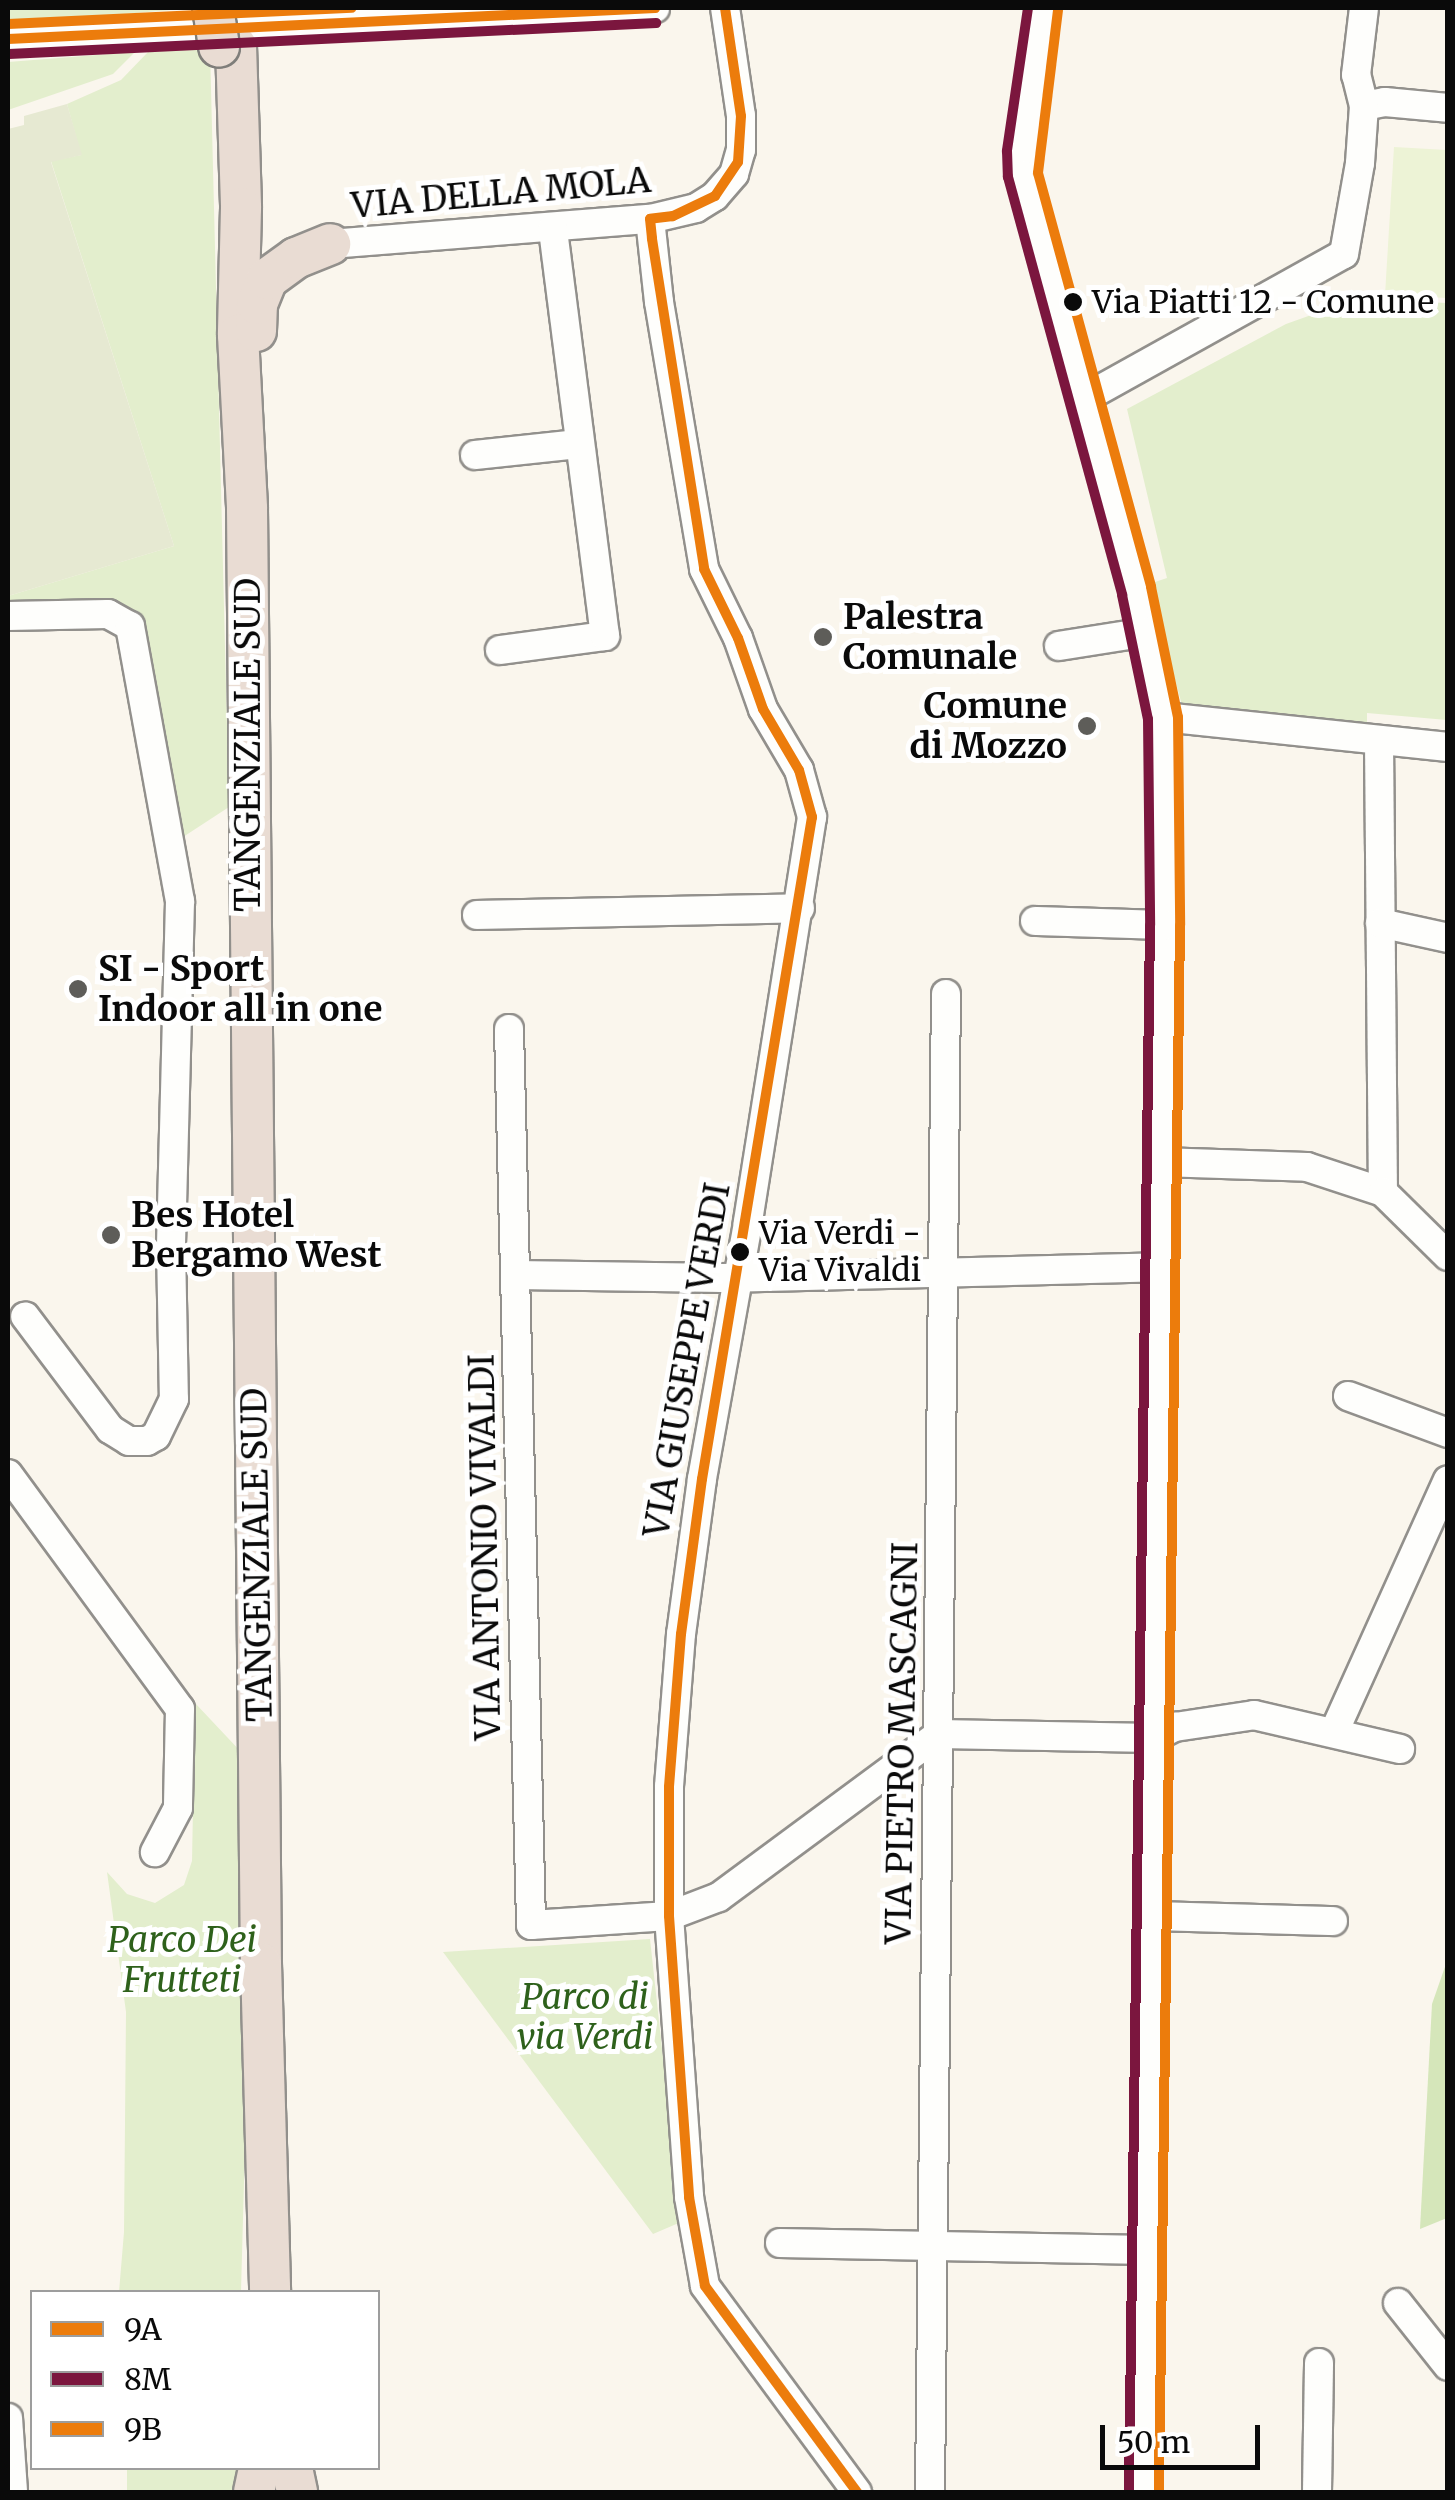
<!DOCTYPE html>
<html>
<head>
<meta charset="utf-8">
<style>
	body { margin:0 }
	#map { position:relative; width:1455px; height:2500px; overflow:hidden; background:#faf6ed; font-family:Merriweather,serif }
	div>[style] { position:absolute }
	.green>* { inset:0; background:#e3eecd; transform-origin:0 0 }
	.forest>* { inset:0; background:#d5e6ba }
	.cemetery>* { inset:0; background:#e6e9d2 }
	.pitch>* { inset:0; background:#edf3d6 }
	.roads { filter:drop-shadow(2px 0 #92908c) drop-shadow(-2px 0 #92908c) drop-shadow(0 2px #92908c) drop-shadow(0 -2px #92908c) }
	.minor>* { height:28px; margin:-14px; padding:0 14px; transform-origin:14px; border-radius:14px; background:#fefefc }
	.highway>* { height:40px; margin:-20px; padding:0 20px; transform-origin:20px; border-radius:20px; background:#e9dcd3 }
	.bridges { filter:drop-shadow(2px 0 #7f7e7a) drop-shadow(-2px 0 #7f7e7a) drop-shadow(0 2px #7f7e7a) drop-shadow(0 -2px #7f7e7a) }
	.highway-bridge>* { height:40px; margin:-20px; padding:0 20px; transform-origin:20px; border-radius:20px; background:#e9dcd3 }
	.bus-1>* { height:10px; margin:-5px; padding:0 5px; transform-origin:5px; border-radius:5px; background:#ec7c0c }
	.bus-2>* { height:10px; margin:-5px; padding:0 5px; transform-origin:5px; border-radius:5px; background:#7b163e }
	.bus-3>* { height:10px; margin:-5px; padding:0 5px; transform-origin:5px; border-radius:5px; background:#ec7c0c }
	.dots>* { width:28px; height:28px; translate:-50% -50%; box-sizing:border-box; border:5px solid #fff; border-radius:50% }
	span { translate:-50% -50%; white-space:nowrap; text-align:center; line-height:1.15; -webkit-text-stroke:10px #fff; paint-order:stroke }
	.bus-label { font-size:32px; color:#0a0a0a }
	.left { translate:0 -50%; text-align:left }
	.street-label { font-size:35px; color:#0a0a0a }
	.poi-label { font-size:35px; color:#0a0a0a; font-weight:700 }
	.right { translate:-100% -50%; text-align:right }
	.park-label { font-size:35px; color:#2e611b; font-style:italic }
	.frame { position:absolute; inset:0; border:10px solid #0a0a0a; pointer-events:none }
	.legend { position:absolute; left:30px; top:2290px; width:350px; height:180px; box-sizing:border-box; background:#fff; border:2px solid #9d9d9d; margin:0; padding:12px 18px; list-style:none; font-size:30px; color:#0a0a0a }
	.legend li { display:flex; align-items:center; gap:20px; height:50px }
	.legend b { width:50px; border:2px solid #9d9d9d }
	.scale { position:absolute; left:1100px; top:2425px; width:160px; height:45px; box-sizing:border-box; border:5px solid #0a0a0a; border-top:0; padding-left:12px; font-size:30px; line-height:35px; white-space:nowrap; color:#0a0a0a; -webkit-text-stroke:8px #fff; paint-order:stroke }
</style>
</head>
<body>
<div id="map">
	<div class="green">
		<div style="clip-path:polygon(18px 8px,194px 8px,8px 24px,8px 9px)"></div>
		<div style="clip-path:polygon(210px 48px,229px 807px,180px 839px,110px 603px,8px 604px,8px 596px,174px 546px,51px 161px,81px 155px,67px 104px,121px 80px,148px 52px)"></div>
		<div style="clip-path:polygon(135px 52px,113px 74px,8px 110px,8px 62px)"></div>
		<div style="clip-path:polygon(1356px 299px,1447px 303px,1447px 720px,1367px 713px,1367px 729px,1183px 709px,1149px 584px,1167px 578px,1127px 409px,1286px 324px)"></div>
		<div style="clip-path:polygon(195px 1703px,243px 1754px,245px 2145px,241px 2292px,119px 2292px,124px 2232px,126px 2012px,107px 1872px,127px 1894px,155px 1903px,184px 1885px,192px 1861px)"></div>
		<div style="clip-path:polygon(650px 1939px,681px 2222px,653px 2234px,443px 1952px)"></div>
		<div style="left:127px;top:2468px;width:121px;height:24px"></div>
	</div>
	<div class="forest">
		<div style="clip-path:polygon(1447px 1961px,1447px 2218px,1420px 2229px,1432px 2004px)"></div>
	</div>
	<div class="cemetery">
		<div style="clip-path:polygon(67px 104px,82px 155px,51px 162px,174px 546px,8px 596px,8px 129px,24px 125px,24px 116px)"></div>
	</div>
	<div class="pitch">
		<div style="clip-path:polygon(1394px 147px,1447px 150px,1447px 298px,1385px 295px)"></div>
	</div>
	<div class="roads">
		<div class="minor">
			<div style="left:1043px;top:8px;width:147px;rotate:98.2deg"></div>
			<div style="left:1022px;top:153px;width:22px;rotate:87deg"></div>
			<div style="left:1023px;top:175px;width:431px;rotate:74.7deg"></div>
			<div style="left:1137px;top:591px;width:129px;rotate:78.3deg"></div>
			<div style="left:1163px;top:717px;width:208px;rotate:89.4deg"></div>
			<div style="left:1165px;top:925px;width:1567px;rotate:90.77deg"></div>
			<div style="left:8px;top:39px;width:648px;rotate:-2.74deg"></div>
			<div style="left:1364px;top:106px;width:21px;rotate:-11deg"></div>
			<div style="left:1385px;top:102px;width:63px;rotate:5.4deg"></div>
			<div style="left:650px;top:219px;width:83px;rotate:83.8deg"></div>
			<div style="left:659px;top:302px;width:271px;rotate:80.4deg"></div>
			<div style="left:704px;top:569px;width:77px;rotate:63.8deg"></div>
			<div style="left:738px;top:638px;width:75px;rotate:70.6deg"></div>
			<div style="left:763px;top:709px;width:71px;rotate:59.5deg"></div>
			<div style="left:799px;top:770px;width:49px;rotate:74.5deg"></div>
			<div style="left:812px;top:817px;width:411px;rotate:99deg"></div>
			<div style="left:748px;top:1223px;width:260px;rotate:100.2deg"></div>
			<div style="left:702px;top:1479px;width:156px;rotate:97.7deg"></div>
			<div style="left:681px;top:1634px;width:153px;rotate:94.5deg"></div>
			<div style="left:669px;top:1787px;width:129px;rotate:90deg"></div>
			<div style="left:669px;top:1916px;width:282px;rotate:85.9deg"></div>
			<div style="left:689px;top:2197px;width:90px;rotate:79.8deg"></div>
			<div style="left:705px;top:2286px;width:256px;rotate:53.6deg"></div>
			<div style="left:330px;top:244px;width:321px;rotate:-4.5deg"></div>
			<div style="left:650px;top:219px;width:47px;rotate:-13.4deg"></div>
			<div style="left:696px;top:208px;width:22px;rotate:-32deg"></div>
			<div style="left:715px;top:196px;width:29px;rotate:-49deg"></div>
			<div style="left:734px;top:174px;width:25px;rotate:-74deg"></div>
			<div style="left:741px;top:150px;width:34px;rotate:-90deg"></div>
			<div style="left:741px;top:116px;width:109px;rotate:-98.4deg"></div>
			<div style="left:1085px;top:398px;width:296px;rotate:-29.1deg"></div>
			<div style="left:1344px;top:254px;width:92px;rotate:-80deg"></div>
			<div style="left:1360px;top:163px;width:57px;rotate:-86deg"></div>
			<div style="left:1364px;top:106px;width:32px;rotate:-104deg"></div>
			<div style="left:1356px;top:75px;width:67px;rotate:-83.2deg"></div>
			<div style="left:475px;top:455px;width:104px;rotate:-6.1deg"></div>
			<div style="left:8px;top:616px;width:100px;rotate:-1.1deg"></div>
			<div style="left:108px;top:614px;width:25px;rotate:29deg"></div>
			<div style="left:130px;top:626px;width:280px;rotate:79.7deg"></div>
			<div style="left:180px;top:901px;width:346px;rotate:91.5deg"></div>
			<div style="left:171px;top:1247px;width:152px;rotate:88.9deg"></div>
			<div style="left:174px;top:1399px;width:41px;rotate:115.9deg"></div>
			<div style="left:156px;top:1436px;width:10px;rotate:151deg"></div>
			<div style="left:147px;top:1441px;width:18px;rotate:180deg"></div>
			<div style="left:129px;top:1441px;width:22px;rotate:-148deg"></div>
			<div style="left:110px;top:1429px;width:141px;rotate:-127deg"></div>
			<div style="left:1059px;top:646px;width:89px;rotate:-9deg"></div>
			<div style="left:500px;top:650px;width:106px;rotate:-7.6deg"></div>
			<div style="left:605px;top:636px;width:411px;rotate:-97.3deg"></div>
			<div style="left:1163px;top:717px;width:287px;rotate:6deg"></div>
			<div style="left:1379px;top:740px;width:452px;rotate:89.5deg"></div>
			<div style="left:477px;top:915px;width:323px;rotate:-1.2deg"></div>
			<div style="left:1035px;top:921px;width:130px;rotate:1.8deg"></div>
			<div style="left:1380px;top:923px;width:70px;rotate:12.4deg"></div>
			<div style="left:509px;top:1029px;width:896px;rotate:88.59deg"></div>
			<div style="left:531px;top:1925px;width:138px;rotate:-3.7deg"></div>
			<div style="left:669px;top:1916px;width:53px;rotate:-20.8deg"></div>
			<div style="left:719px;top:1897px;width:274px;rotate:-36.5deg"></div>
			<div style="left:939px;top:1734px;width:214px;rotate:1.1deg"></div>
			<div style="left:1153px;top:1738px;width:25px;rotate:-27deg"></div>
			<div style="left:1175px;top:1727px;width:80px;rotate:-8.6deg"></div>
			<div style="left:1254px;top:1715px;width:150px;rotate:13.1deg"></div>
			<div style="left:1160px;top:1162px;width:147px;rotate:1.9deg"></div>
			<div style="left:1307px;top:1167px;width:80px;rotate:18.2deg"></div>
			<div style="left:1383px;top:1192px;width:91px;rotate:44.6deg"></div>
			<div style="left:516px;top:1275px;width:207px;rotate:0.8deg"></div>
			<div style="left:723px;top:1278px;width:436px;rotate:-1.4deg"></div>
			<div style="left:1348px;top:1396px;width:107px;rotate:20.3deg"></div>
			<div style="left:8px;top:1474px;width:291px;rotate:53.8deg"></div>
			<div style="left:180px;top:1709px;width:99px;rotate:91.2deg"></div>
			<div style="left:178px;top:1808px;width:50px;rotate:117.6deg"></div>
			<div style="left:1335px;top:1730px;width:274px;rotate:-65.7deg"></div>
			<div style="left:1151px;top:1916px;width:182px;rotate:1.6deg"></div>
			<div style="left:780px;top:2243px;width:367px;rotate:1.1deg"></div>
			<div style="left:1398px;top:2303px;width:80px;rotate:51.6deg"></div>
			<div style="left:8px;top:2418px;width:74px;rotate:86.1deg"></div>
			<div style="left:930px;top:2492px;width:1498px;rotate:-89.39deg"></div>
			<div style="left:1317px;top:2492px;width:129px;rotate:-89.1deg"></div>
		</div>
		<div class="highway">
			<div style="left:236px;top:46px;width:162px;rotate:88.2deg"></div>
			<div style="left:241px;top:208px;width:127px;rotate:91.4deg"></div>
			<div style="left:238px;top:335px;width:174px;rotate:87deg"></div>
			<div style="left:247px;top:509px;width:1455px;rotate:89.45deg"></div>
			<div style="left:261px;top:1964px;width:328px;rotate:88.4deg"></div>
			<div style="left:256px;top:331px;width:27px;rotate:-88deg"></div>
			<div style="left:257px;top:304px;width:27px;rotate:-68deg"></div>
			<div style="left:267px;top:279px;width:36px;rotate:-36deg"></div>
			<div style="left:296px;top:258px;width:37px;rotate:-22deg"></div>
			<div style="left:292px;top:2468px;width:25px;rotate:78deg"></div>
			<div style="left:254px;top:2492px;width:25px;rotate:-78deg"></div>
		</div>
	</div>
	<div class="bridges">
		<div class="highway-bridge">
			<div style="left:213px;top:8px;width:39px;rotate:81deg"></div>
		</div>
	</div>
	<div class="bus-1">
		<div style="left:725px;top:8px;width:109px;rotate:81.6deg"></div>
		<div style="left:741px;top:116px;width:46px;rotate:93.7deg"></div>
		<div style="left:738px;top:162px;width:41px;rotate:124.1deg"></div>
		<div style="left:715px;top:196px;width:47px;rotate:154.5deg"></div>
		<div style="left:673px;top:216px;width:23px;rotate:173deg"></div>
		<div style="left:650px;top:219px;width:20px;rotate:84deg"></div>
		<div style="left:652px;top:239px;width:334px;rotate:81deg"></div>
		<div style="left:704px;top:569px;width:77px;rotate:63.8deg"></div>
		<div style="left:738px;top:638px;width:75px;rotate:70.6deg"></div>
		<div style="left:763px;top:709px;width:71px;rotate:59.5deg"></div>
		<div style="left:799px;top:770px;width:49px;rotate:74.5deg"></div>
		<div style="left:812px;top:817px;width:671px;rotate:99.43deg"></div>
		<div style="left:702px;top:1479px;width:156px;rotate:97.7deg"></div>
		<div style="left:681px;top:1634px;width:153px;rotate:94.5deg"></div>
		<div style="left:669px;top:1787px;width:129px;rotate:90deg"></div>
		<div style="left:669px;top:1916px;width:282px;rotate:85.9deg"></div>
		<div style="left:689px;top:2197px;width:90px;rotate:79.8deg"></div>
		<div style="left:705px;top:2286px;width:256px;rotate:53.6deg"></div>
		<div style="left:8px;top:39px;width:648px;rotate:-2.74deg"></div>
	</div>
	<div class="bus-2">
		<div style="left:1028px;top:8px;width:145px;rotate:98.4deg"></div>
		<div style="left:1007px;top:151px;width:26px;rotate:88deg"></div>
		<div style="left:1008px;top:177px;width:433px;rotate:74.7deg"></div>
		<div style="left:1122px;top:595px;width:127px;rotate:78.2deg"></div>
		<div style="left:1148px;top:719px;width:206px;rotate:89.4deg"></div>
		<div style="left:1150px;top:925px;width:1567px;rotate:90.77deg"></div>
		<div style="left:9px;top:54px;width:648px;rotate:-2.74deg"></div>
	</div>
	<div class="bus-3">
		<div style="left:1058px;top:10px;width:164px;rotate:97deg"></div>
		<div style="left:1038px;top:173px;width:429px;rotate:74.7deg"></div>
		<div style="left:1151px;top:587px;width:133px;rotate:78.3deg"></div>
		<div style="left:1178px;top:717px;width:208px;rotate:89.4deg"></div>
		<div style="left:1180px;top:925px;width:1567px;rotate:90.77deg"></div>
		<div style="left:8px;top:24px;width:344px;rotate:-2.7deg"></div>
	</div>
	<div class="dots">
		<div style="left:1073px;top:302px;background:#0a0a0a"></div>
		<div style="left:823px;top:637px;background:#5e5d59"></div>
		<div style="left:1087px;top:726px;background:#5e5d59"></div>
		<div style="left:78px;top:989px;background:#5e5d59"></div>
		<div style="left:111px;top:1235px;background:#5e5d59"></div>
		<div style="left:740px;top:1252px;background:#0a0a0a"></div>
	</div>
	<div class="bus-label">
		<span class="left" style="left:1092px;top:302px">Via Piatti 12 - Comune</span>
		<span class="left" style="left:759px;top:1252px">Via Verdi -<br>Via Vivaldi</span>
	</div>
	<div class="street-label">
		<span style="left:501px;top:193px;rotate:-5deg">VIA DELLA MOLA</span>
		<span style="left:248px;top:745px;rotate:-90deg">TANGENZIALE SUD</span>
		<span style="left:687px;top:1360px;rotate:-80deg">VIA GIUSEPPE VERDI</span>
		<span style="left:485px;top:1547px;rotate:-91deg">VIA ANTONIO VIVALDI</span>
		<span style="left:257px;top:1555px;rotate:-91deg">TANGENZIALE SUD</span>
		<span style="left:902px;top:1743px;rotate:-89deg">VIA PIETRO MASCAGNI</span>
	</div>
	<div class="poi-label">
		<span class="left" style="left:843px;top:637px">Palestra<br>Comunale</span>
		<span class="right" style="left:1067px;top:726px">Comune<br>di Mozzo</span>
		<span class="left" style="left:98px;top:989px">SI - Sport<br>Indoor all in one</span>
		<span class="left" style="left:131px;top:1235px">Bes Hotel<br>Bergamo West</span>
	</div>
	<div class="park-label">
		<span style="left:182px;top:1960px">Parco Dei<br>Frutteti</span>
		<span style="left:585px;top:2017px">Parco di<br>via Verdi</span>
	</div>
	<div class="frame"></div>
	<ul class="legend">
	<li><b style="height:12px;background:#ec7c0c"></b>9A</li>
	<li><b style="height:12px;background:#7b163e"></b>8M</li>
	<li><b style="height:12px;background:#ec7c0c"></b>9B</li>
	</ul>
	<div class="scale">50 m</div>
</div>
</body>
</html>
